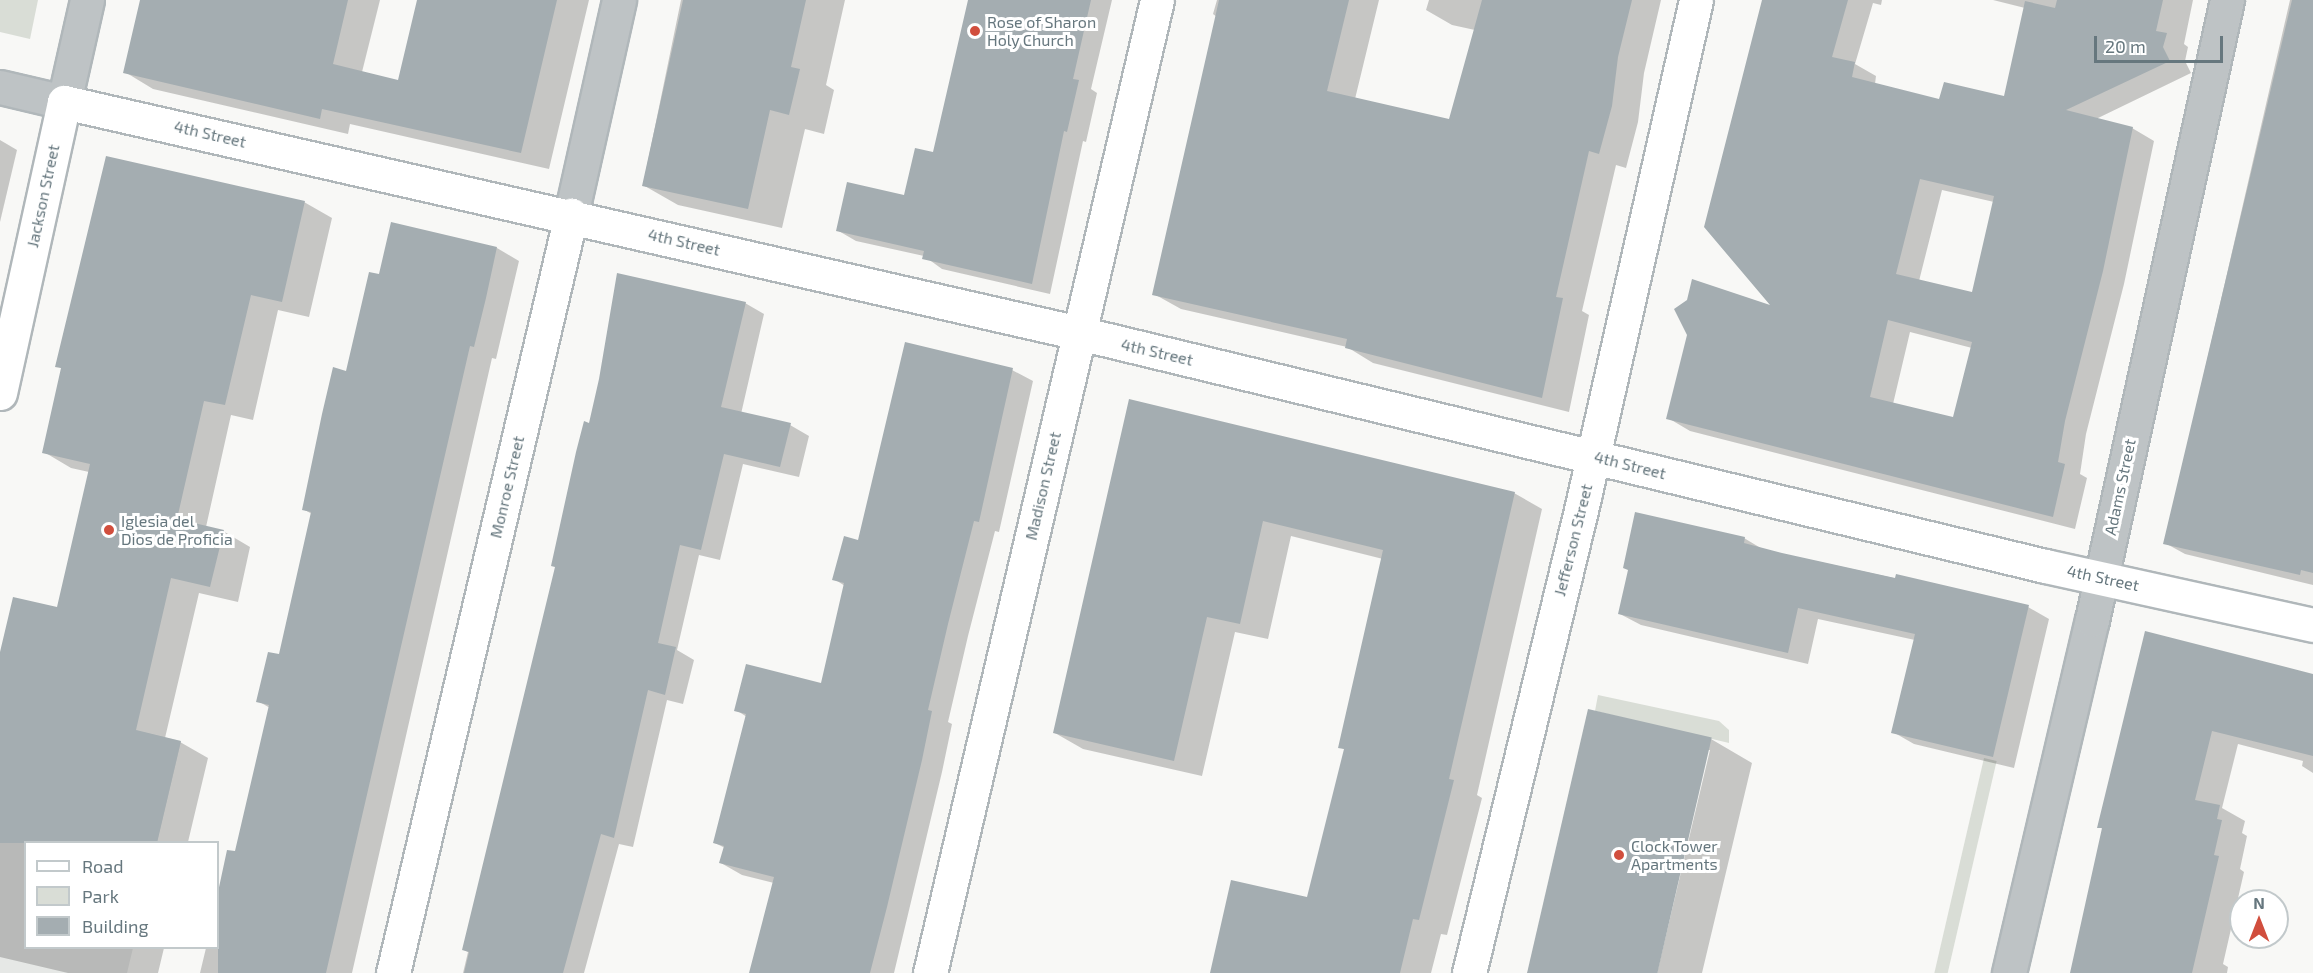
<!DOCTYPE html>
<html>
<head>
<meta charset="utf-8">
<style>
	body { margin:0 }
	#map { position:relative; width:2313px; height:973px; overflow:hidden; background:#f8f8f6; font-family:"Exo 2",sans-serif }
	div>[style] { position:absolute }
	.built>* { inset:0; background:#e6e8e6 }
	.green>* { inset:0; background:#d9ddd6; transform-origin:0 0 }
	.shadow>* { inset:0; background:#0003 }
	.building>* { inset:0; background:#a4adb1; transform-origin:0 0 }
	.roads { filter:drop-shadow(2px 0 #b0b7ba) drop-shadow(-2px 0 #b0b7ba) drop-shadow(0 2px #b0b7ba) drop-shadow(0 -2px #b0b7ba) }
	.street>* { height:33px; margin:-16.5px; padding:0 16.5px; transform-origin:16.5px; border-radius:16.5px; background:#bec3c5 }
	.secondary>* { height:33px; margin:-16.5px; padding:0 16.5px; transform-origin:16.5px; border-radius:16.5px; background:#fff }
	.dots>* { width:16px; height:16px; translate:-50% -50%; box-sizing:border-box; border:3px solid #fff; border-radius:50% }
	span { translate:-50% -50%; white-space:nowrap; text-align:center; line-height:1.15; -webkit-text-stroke:6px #fff; paint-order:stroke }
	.poi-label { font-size:16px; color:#66777e }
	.left { translate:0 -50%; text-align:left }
	.street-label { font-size:16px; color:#66777e }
	.legend { position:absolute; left:24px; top:841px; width:195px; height:108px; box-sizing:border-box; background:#fff; border:2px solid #c2c9cb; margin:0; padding:8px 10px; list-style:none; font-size:18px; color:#66777e }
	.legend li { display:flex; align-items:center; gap:12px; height:30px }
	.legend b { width:30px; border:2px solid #c2c9cb }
	.north { position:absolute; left:2229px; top:889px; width:60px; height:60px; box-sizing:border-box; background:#fff; border:2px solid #c2c9cb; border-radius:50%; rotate:0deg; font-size:16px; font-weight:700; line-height:24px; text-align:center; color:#66777e }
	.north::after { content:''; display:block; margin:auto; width:21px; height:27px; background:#d14e3d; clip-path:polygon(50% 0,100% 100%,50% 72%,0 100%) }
	.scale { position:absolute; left:2094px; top:36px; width:129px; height:27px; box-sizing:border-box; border:3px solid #66777e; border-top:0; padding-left:8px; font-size:18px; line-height:21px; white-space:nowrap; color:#66777e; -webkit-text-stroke:4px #fff; paint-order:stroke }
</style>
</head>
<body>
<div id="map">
	<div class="built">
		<div style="clip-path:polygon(0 699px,181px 741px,157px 842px,26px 842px,26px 948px,133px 948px,127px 973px,0 973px)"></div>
	</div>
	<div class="green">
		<div style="clip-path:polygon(0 0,38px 0,30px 39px,0 32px)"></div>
		<div style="clip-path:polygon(1598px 695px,1719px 721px,1729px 730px,1729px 743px,1595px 711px)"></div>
		<div style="left:1984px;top:758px;width:13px;height:221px;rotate:13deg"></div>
	</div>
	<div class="shadow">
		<div style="clip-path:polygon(142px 0,380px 0,362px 72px,399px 82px,419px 0,589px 0,549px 169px,350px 124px,348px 134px,153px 89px,125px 72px)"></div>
		<div style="clip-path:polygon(681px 0,845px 0,826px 85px,834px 90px,824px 134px,805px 129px,782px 228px,678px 205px,643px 185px)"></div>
		<div style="clip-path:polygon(970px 0,1112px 0,1091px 89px,1097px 93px,1086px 142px,1083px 141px,1050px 294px,942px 269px,924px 256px,856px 241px,837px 230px,905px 197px,934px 154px)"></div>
		<div style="clip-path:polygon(1217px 0,1379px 0,1355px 99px,1450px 120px,1475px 30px,1452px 25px,1426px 10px,1429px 0,1661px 0,1644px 73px,1638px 122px,1626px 168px,1616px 165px,1582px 311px,1589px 315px,1569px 412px,1373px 363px,1347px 347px,1181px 309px,1154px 294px,1217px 17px,1213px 14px)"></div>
		<div style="clip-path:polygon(evenodd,1764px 0,1882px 0,1881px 5px,1873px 3px,1855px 64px,1876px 76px,1875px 84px,1940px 101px,2005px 98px,2025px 8px,1993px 0,2193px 0,2184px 44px,2188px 47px,2185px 61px,2191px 73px,2096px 119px,2132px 128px,2154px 141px,2124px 284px,2086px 434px,2080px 474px,2087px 478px,2075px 529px,1690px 431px,1668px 418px,1774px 308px,1764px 0,1942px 190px,1994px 202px,1973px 294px,1919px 281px,1942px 190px,1764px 0,1910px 332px,1972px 348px,1954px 419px,1893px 404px,1910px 332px)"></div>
		<div style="clip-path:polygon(2290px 0,2313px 0,2313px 585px,2185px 554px,2165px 543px)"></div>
		<div style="clip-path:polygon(0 140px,17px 150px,0 222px)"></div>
		<div style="clip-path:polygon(304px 202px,332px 218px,309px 317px,278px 310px,253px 420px,231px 415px,206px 527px,223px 531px,250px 547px,238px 602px,199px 593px,165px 738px,180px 742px,208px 758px,188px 842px,26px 842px,26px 948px,164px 948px,158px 973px,68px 973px,0 957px,0 659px,59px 609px,89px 472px,71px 468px,44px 452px,63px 369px,57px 366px)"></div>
		<div style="clip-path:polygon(497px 248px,519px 261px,496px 359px,492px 358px,352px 973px,200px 973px,206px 948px,218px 948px,218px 899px,229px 852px,236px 853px,270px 708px,258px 701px,280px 656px,312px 514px,303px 509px,380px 276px)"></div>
		<div style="clip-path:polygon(745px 303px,764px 314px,741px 414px,790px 425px,809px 436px,799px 477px,743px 464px,720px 560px,699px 555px,677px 650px,694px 660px,683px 704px,667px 700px,633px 847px,619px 844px,584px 973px,463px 973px,468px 952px,464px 950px,590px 425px)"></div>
		<div style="clip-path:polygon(1012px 370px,1033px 381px,999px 532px,995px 531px,968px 636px,948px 722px,952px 724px,942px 772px,894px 973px,751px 973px,774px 883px,742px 875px,721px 863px,725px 848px,715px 843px,747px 717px,736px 710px,822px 684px,845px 586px,834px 579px,859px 541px)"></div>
		<div style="clip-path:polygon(1130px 401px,1514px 493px,1542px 509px,1477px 795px,1482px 798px,1447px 935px,1441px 934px,1431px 973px,1212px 973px,1308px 899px,1346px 750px,1340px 747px,1383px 559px,1291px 536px,1268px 639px,1235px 632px,1202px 776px,1083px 749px,1055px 733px)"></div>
		<div style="clip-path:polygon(1744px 538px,1764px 550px,2028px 607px,2049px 619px,2014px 768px,1914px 744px,1893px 732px,1915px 640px,1818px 619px,1808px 664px,1641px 625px,1620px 614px)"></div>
		<div style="clip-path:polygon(2146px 633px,2313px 675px,2313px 773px,2302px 766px,2303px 761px,2238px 744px,2222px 808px,2245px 821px,2242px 833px,2247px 836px,2240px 869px,2244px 872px,2223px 964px,2228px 967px,2227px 973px,2071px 973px,2103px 829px,2099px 827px)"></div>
		<div style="clip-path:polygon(1711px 739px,1752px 763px,1702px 973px,1657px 973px,1710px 750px,1707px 750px,1654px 973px,1527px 973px)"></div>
	</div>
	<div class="building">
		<div style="clip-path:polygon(140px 0,348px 0,333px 64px,398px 80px,417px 0,557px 0,521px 153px,322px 109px,320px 119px,123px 73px)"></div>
		<div style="clip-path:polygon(683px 0,806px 0,791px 67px,800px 69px,789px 115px,770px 110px,748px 209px,642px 186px)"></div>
		<div style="clip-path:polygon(968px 0,1091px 0,1073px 79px,1079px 80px,1067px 132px,1064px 131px,1032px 284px,922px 259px,924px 251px,836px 231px,847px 182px,904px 195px,915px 148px,933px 152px)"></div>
		<div style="clip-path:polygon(1219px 0,1349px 0,1327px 91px,1449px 119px,1482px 0,1632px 0,1618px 57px,1612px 106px,1599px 154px,1589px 151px,1556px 297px,1563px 298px,1542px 398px,1345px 348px,1347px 339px,1152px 295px)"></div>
		<div style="clip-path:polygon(evenodd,1762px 0,1848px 0,1832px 57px,1855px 62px,1852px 77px,1939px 99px,1944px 82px,2004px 96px,2025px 1px,2055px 8px,2057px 0,2163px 0,2156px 31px,2167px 33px,2163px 47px,2170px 61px,2066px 110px,2133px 127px,2103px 271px,2065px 421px,2058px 462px,2065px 464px,2053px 517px,1666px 419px,1687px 335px,1674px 309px,1687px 300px,1692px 279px,1770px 305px,1704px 227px,1762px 0,1920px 179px,1994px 196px,1972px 292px,1896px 274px,1920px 179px,1762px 0,1888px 320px,1972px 342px,1953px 417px,1870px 397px,1888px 320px)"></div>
		<div style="clip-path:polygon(2292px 0,2313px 0,2313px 573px,2301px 570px,2300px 575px,2163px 544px)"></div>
		<div style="clip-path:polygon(106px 156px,305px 201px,282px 302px,251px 295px,225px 405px,204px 401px,177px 519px,224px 530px,210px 587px,171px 578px,136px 730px,181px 741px,157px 843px,0 843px,0 652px,13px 597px,57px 607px,90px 464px,42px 453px,61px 368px,55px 367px)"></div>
		<div style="clip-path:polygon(391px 222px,497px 247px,486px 298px,474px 347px,470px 346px,326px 973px,218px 973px,218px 892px,227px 850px,235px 851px,269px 705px,256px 702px,268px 652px,279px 654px,311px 512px,302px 510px,322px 414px,333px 367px,346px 371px,369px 272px,379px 274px)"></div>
		<div style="clip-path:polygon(617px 273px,746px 302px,721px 407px,791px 423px,780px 467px,724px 454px,701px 550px,680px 545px,658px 643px,676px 647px,665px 695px,648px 690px,614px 838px,601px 834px,563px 973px,464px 973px,469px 952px,462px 950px,555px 567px,551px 566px,576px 452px,584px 421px,589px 423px,599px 379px)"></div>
		<div style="clip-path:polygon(905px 342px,1013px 368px,979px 522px,974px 521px,948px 624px,928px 710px,932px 711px,922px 760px,887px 907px,870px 973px,749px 973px,774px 877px,719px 863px,724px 846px,713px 843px,746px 714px,734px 711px,746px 664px,821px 683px,844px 583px,832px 580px,844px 536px,858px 540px)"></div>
		<div style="clip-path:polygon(1129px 399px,1515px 492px,1449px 779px,1454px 780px,1419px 920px,1413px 919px,1400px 973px,1210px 973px,1231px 880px,1307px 897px,1344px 749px,1338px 748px,1383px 550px,1263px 521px,1240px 624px,1207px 617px,1174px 761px,1053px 733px)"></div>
		<div style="clip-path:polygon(1635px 512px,1745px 537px,1744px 543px,1782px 553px,1895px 578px,1896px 574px,2029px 605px,1993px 757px,1891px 733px,1915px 634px,1798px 608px,1788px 653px,1618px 614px,1628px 570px,1623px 568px)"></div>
		<div style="clip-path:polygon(2145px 631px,2313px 674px,2313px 756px,2212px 731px,2195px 800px,2220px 805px,2217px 819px,2222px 820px,2214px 855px,2219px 856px,2192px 973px,2070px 973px,2102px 828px,2097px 828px)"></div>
		<div style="left:1588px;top:709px;width:127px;height:271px;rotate:13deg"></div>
	</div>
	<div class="roads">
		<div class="street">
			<div style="left:0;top:87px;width:66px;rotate:13.2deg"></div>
			<div style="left:64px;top:102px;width:105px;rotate:-77.3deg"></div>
			<div style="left:571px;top:215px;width:220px;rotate:-77.4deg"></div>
			<div style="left:2009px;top:973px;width:363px;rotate:-76.8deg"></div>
			<div style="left:2092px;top:620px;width:635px;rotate:-77.72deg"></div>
		</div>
		<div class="secondary">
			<div style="left:0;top:393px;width:298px;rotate:-77.6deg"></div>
			<div style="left:64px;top:102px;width:1041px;rotate:12.82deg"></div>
			<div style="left:1079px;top:333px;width:994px;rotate:13.56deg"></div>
			<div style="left:2045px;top:566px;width:274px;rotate:12.4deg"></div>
			<div style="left:393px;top:973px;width:779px;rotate:-76.78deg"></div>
			<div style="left:930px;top:973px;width:999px;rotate:-76.87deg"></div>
			<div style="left:1469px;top:973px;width:490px;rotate:-76.4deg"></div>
			<div style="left:1584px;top:497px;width:509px;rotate:-77.3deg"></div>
		</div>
	</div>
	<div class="dots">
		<div style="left:975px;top:31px;background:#d14e3d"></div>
		<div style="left:109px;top:530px;background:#d14e3d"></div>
		<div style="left:1619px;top:855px;background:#d14e3d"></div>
	</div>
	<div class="poi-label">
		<span class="left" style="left:987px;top:31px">Rose of Sharon<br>Holy Church</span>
		<span class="left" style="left:121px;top:530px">Iglesia del<br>Dios de Proficia</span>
		<span class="left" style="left:1631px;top:855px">Clock Tower<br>Apartments</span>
	</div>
	<div class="street-label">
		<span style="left:210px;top:134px;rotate:13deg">4th Street</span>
		<span style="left:43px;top:196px;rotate:-78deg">Jackson Street</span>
		<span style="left:684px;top:242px;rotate:13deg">4th Street</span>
		<span style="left:1157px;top:352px;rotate:13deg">4th Street</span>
		<span style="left:1630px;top:465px;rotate:14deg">4th Street</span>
		<span style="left:1043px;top:486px;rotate:-77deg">Madison Street</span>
		<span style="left:507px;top:487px;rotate:-77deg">Monroe Street</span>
		<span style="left:2120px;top:487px;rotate:-78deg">Adams Street</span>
		<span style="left:1573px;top:540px;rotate:-76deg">Jefferson Street</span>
		<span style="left:2103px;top:578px;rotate:12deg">4th Street</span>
	</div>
	<ul class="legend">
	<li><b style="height:8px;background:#fff"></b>Road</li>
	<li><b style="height:16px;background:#d9ddd6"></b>Park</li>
	<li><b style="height:16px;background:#a4adb1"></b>Building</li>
	</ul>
	<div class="north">N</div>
	<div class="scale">20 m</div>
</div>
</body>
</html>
